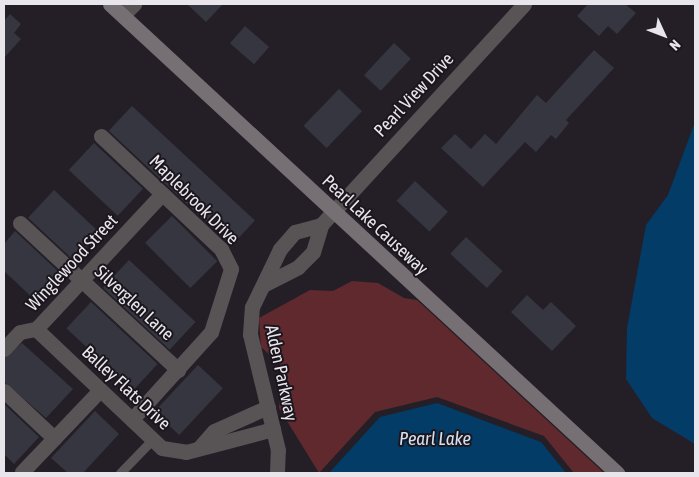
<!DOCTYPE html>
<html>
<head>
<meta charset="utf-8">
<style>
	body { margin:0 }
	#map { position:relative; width:699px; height:477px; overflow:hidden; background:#241f27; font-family:"Asap Condensed",sans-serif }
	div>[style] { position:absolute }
	.green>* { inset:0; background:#5f292e }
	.water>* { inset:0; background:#023c67 }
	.building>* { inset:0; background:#35363f; transform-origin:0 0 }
	.lane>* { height:9px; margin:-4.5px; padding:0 4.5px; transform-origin:4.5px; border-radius:4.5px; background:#585355 }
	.street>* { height:15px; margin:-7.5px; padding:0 7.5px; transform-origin:7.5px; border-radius:7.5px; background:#585355 }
	.secondary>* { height:15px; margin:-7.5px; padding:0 7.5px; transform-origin:7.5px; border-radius:7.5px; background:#766f73 }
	span { translate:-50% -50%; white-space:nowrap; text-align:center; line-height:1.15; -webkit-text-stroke:4px #1b161d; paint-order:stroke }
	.street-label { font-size:18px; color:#e8e5eb }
	.water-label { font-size:19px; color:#cfe0f1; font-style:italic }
	.frame { position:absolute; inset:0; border:5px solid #e8e5eb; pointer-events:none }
	.north { position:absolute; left:639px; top:10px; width:50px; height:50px; -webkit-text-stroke:4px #1b161d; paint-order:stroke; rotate:133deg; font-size:14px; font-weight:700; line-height:20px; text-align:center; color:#e8e5eb }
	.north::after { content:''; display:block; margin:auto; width:18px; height:22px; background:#e8e5eb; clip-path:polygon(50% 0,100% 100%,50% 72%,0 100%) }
</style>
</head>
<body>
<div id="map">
	<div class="green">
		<div style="clip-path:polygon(352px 281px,378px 283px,404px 298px,417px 300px,604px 473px,574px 473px,544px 436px,437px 397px,375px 412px,319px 473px,279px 408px,282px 366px,261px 347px,259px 318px,310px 290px,333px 291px)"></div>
	</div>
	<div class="water">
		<div style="clip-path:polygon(695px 122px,695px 444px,652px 418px,626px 379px,627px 328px,646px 225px,668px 195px)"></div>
		<div style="clip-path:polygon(437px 403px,541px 442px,566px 473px,329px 473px,380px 417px)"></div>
	</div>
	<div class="building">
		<div style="clip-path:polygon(187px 4px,223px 4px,206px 22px)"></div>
		<div style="clip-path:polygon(588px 4px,625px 4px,636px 13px,617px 34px,608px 26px,599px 36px,577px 16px)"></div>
		<div style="clip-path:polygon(10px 14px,21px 24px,14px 33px,21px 39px,4px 58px,4px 21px)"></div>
		<div style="left:245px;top:26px;width:32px;height:23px;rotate:41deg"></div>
		<div style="left:394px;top:43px;width:23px;height:44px;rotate:43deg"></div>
		<div style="clip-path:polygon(594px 50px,614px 68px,566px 120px,569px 123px,556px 139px,551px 135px,536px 152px,525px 142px,483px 187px,441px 148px,455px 134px,471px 149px,485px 134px,496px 144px,537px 95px,546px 103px)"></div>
		<div style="left:339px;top:89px;width:32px;height:51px;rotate:44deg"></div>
		<div style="left:132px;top:106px;width:168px;height:34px;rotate:43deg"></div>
		<div style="left:94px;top:143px;width:67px;height:37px;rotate:43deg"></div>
		<div style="left:415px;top:181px;width:45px;height:27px;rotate:43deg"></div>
		<div style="left:54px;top:190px;width:63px;height:38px;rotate:43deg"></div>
		<div style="left:172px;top:216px;width:64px;height:38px;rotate:45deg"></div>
		<div style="clip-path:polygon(15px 231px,61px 274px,36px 301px,4px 271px,4px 244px)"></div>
		<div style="left:466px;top:237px;width:50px;height:23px;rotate:43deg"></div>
		<div style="left:129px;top:260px;width:91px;height:38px;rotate:43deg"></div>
		<div style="clip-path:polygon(527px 295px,543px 310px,551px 302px,576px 326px,552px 351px,511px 312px)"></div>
		<div style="left:91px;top:302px;width:91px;height:36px;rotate:43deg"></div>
		<div style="clip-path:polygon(22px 343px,73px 389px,46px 418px,4px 382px,4px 358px)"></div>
		<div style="left:198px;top:365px;width:34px;height:64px;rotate:43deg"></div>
		<div style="clip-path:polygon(4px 404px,39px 437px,14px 464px,4px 454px)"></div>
		<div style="clip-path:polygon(95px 411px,119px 434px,83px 473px,68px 473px,51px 458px)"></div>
	</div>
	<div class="lane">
		<div style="left:120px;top:473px;width:47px;rotate:-45.9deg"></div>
	</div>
	<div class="street">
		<div style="left:123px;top:15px;width:16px;rotate:-45deg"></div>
		<div style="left:101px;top:136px;width:165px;rotate:43.3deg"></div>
		<div style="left:221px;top:249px;width:22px;rotate:63deg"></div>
		<div style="left:231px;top:269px;width:66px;rotate:107.6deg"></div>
		<div style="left:211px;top:332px;width:118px;rotate:132.2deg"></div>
		<div style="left:20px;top:223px;width:216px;rotate:42.9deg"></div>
		<div style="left:265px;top:284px;width:37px;rotate:-27deg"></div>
		<div style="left:298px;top:267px;width:21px;rotate:-45deg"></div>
		<div style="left:313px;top:252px;width:28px;rotate:-73deg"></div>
		<div style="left:321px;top:225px;width:300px;rotate:-47.4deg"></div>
		<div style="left:36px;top:329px;width:173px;rotate:43.4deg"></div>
		<div style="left:162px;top:448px;width:24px;rotate:9deg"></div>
		<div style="left:186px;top:452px;width:90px;rotate:-14.8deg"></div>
		<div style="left:4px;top:349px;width:23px;rotate:-47deg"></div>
		<div style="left:20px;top:332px;width:16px;rotate:-11deg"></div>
		<div style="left:36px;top:329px;width:185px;rotate:-47deg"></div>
		<div style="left:4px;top:391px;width:69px;rotate:43.2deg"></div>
		<div style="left:200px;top:447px;width:21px;rotate:-49deg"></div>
		<div style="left:214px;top:431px;width:59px;rotate:-24deg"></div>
		<div style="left:22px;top:472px;width:113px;rotate:-46.4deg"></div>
		<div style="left:277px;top:473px;width:23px;rotate:-88deg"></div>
		<div style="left:278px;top:450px;width:119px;rotate:-103.6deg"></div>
		<div style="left:250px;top:334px;width:27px;rotate:-86deg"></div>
		<div style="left:252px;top:307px;width:64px;rotate:-64.2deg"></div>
		<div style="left:280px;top:249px;width:23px;rotate:-49deg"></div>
		<div style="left:295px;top:232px;width:27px;rotate:-15deg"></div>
	</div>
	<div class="secondary">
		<div style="left:110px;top:4px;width:691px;rotate:42.77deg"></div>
	</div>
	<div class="street-label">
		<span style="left:414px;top:95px;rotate:-47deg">Pearl View Drive</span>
		<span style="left:194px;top:200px;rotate:45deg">Maplebrook Drive</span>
		<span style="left:375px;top:225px;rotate:43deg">Pearl Lake Causeway</span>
		<span style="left:72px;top:263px;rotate:-47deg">Winglewood Street</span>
		<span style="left:134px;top:303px;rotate:43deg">Silverglen Lane</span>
		<span style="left:281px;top:373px;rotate:78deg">Alden Parkway</span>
		<span style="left:126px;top:388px;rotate:43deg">Balley Flats Drive</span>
	</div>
	<div class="water-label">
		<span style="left:435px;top:439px">Pearl Lake</span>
	</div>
	<div class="frame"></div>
	<div class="north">N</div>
</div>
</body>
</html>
